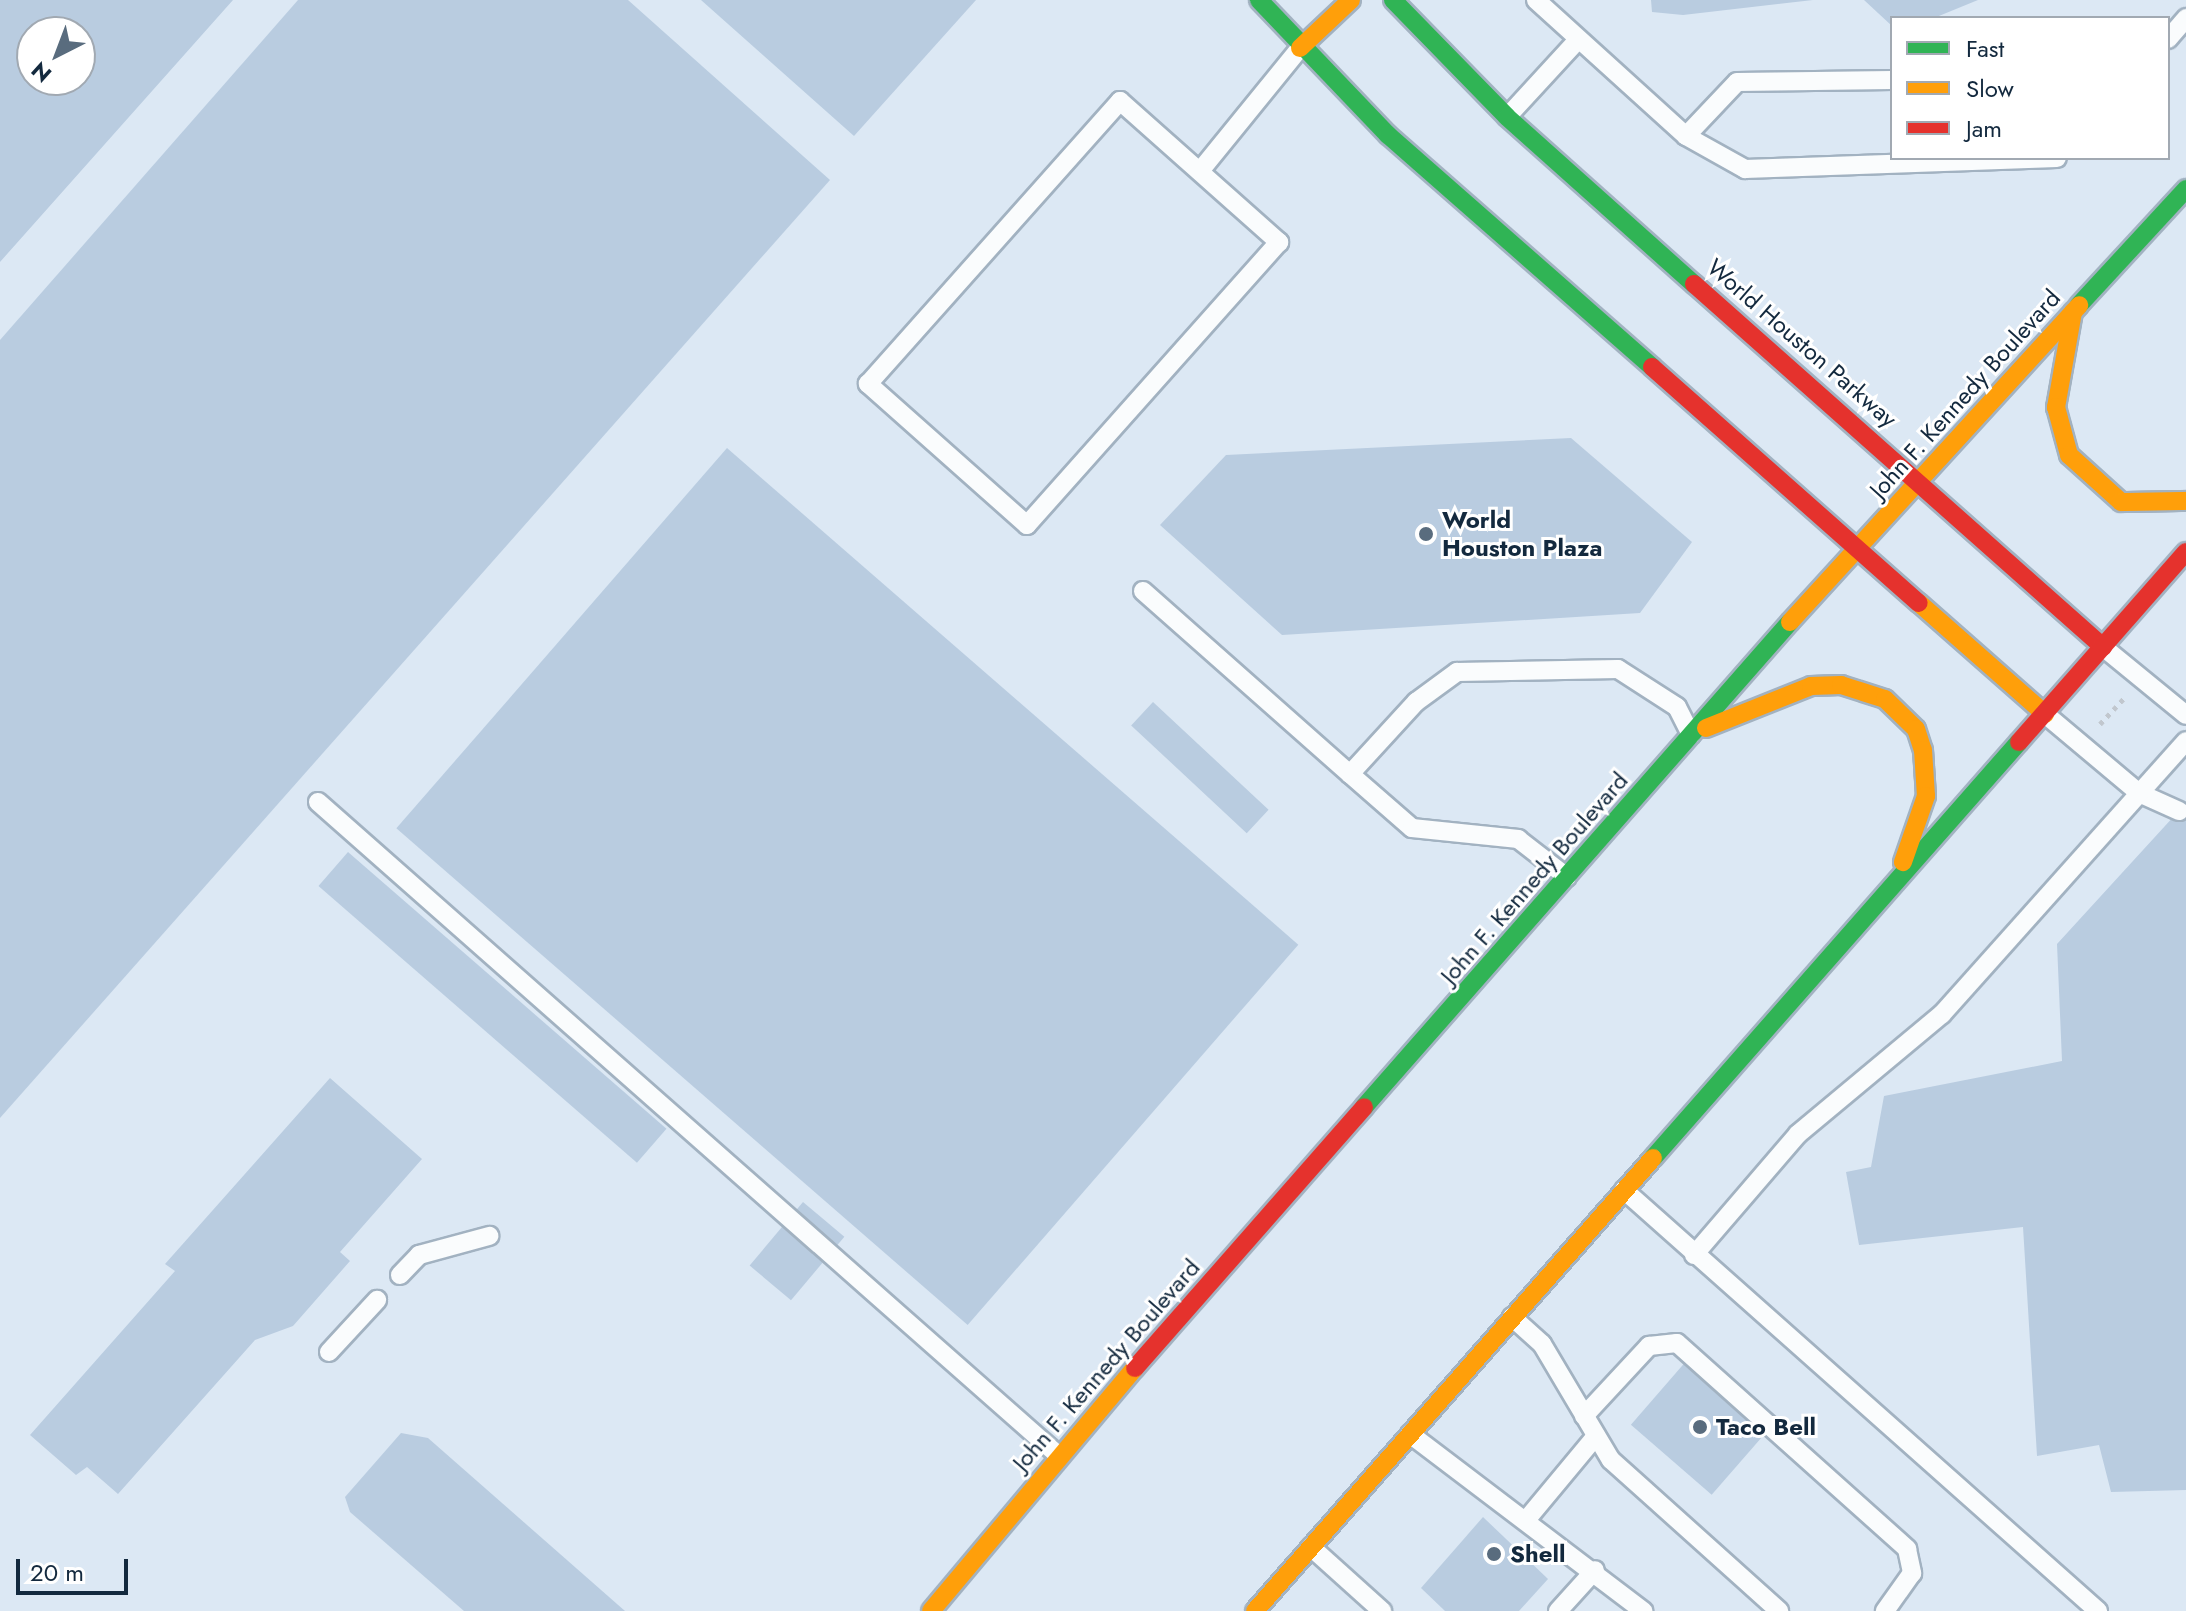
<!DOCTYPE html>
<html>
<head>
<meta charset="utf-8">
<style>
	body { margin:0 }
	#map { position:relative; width:2186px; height:1611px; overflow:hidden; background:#dce8f4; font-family:Jost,sans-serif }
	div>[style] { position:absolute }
	.building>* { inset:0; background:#b9cce0; transform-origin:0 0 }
	.path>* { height:5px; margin-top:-2.5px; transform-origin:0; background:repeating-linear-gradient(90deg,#c1c7ce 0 4px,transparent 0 10px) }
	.roads { filter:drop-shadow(2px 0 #a2b2c1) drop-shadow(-2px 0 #a2b2c1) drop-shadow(0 2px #a2b2c1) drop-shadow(0 -2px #a2b2c1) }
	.lane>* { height:18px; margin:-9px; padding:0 9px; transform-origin:9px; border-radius:9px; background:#fafcfd }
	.fast>* { height:18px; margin:-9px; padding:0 9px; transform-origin:9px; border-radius:9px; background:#30b455 }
	.slow>* { height:18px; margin:-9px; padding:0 9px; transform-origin:9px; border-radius:9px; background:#ff9f0a }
	.jam>* { height:18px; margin:-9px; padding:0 9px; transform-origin:9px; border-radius:9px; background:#e5322d }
	.dots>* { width:22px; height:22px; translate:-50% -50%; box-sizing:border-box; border:4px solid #fff; border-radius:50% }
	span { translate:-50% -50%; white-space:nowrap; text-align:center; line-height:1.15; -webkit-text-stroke:6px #fff; paint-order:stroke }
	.street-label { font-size:24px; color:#13293e }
	.poi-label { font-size:24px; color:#13293e; font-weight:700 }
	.left { translate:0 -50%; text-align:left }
	.legend { position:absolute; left:1890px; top:16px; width:280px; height:144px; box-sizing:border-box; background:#fff; border:2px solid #a1a9b2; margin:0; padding:10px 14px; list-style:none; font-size:24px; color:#13293e }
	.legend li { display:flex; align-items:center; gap:16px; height:40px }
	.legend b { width:40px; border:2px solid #a1a9b2 }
	.north { position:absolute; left:16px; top:16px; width:80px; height:80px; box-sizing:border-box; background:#fff; border:2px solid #a1a9b2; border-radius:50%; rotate:222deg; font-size:22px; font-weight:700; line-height:32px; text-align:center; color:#13293e }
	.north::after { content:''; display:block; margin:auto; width:28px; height:36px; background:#596c7e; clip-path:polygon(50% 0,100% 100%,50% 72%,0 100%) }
	.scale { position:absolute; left:16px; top:1559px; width:112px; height:36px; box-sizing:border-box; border:4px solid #13293e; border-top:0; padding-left:10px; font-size:24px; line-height:28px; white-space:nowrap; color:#13293e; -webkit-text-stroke:6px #fff; paint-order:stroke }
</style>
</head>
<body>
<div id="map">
	<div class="building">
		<div style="clip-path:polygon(evenodd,0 0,233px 0,0 262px,0 0,32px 32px,80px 32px,80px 80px,32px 80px,32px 32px)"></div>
		<div style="clip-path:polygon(298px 0,628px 0,830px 180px,0 1118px,0 340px)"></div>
		<div style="clip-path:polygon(701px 0,976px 0,854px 136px)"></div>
		<div style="clip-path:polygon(1651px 0,1813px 0,1683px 15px,1652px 12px)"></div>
		<div style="clip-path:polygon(1864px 0,1978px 0,1934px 18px,1892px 18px,1892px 26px)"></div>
		<div style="clip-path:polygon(1571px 438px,1692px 542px,1640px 613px,1282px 635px,1160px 525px,1226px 455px)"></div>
		<div style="left:727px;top:448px;width:757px;height:504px;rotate:41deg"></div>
		<div style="left:1153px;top:702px;width:158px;height:32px;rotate:43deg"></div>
		<div style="clip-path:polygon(2186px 803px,2186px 1490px,2111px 1492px,2099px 1445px,2037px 1456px,2023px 1227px,1859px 1245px,1846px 1172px,1871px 1167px,1884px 1096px,2062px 1061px,2057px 944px)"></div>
		<div style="left:348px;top:852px;width:422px;height:45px;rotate:41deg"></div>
		<div style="clip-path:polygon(330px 1078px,422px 1159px,340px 1252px,350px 1261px,293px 1326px,255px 1340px,118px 1494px,87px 1467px,76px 1475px,30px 1435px,175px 1271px,165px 1264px)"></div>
		<div style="left:803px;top:1202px;width:54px;height:83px;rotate:40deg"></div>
		<div style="left:1688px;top:1359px;width:107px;height:87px;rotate:41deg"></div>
		<div style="clip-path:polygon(401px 1433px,428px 1438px,625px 1611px,464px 1611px,350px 1512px,345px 1497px)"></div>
		<div style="clip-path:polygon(1483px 1517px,1548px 1579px,1519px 1611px,1445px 1611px,1421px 1588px)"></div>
	</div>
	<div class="path">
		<div style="left:2100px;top:724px;width:35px;rotate:-47deg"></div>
	</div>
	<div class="roads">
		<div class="lane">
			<div style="left:1536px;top:0;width:202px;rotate:42.2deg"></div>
			<div style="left:1686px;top:136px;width:68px;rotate:29.2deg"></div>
			<div style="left:1745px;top:169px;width:312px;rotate:-2deg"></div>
			<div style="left:2168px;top:39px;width:28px;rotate:-49deg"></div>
			<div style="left:1120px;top:101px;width:213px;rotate:41.6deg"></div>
			<div style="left:1279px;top:242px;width:379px;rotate:131.7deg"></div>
			<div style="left:1027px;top:525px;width:213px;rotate:-138.4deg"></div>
			<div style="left:868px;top:384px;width:379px;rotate:-48.3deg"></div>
			<div style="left:1507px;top:117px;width:102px;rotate:-47.4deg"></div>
			<div style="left:1686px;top:136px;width:74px;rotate:-46.6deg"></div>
			<div style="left:1737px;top:82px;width:155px;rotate:-0.7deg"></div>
			<div style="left:1200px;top:171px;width:159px;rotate:-50.9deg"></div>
			<div style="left:1143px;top:591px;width:276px;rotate:41.5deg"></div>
			<div style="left:1350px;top:774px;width:98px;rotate:-47.5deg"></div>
			<div style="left:1416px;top:702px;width:51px;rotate:-36.2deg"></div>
			<div style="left:1457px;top:672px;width:161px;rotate:-1.1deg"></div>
			<div style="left:1618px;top:669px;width:70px;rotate:32.8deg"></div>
			<div style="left:1677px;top:707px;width:31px;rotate:63deg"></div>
			<div style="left:2103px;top:647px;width:107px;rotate:39.3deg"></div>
			<div style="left:2045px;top:714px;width:123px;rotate:40deg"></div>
			<div style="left:2139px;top:793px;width:44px;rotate:24.2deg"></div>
			<div style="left:1350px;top:774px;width:82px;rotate:41.1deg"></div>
			<div style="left:1412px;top:828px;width:107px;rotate:5.9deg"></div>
			<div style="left:1518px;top:839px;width:62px;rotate:37.8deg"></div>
			<div style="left:318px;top:802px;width:987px;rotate:41.43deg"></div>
			<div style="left:1624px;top:1190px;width:634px;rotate:41.61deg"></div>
			<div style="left:1694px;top:1255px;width:160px;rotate:-49.3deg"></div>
			<div style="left:1798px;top:1134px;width:187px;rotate:-39.8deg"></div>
			<div style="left:1942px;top:1014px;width:366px;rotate:-48.2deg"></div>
			<div style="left:400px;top:1275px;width:28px;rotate:-46deg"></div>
			<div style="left:419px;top:1255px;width:73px;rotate:-15.2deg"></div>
			<div style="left:1512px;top:1317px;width:40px;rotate:42deg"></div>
			<div style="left:1542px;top:1344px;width:135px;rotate:59.3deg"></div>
			<div style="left:1611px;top:1460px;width:226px;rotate:41.9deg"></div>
			<div style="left:329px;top:1352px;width:71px;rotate:-47.3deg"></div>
			<div style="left:1584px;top:1416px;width:96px;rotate:-47.1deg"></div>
			<div style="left:1649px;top:1346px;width:28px;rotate:-6deg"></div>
			<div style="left:1677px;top:1343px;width:309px;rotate:41.8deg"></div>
			<div style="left:1907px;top:1549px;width:25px;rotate:78deg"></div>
			<div style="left:1912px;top:1573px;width:47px;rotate:125.4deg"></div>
			<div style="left:1410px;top:1434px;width:293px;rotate:37.2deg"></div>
			<div style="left:1527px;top:1519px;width:108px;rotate:-50.3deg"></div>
			<div style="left:1311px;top:1547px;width:96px;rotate:42deg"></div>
			<div style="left:1558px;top:1611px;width:55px;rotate:-47.9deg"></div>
		</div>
		<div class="fast">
			<div style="left:1259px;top:0;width:187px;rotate:46.3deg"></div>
			<div style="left:1388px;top:135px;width:351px;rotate:41.3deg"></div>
			<div style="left:1393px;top:0;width:163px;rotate:45.7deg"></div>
			<div style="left:1507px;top:117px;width:251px;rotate:41.8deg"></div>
			<div style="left:2079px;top:305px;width:158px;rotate:-47.3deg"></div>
			<div style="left:1364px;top:1107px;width:646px;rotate:-48.71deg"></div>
			<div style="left:1653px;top:1158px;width:554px;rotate:-48.66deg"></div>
		</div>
		<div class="slow">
			<div style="left:1300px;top:48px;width:70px;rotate:-43.3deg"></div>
			<div style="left:2073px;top:312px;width:97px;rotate:100.1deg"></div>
			<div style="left:2056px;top:407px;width:50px;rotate:74.8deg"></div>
			<div style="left:2069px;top:455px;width:70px;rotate:42.1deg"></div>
			<div style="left:2121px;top:502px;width:65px;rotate:-0.9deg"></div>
			<div style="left:1919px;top:603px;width:168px;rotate:41.4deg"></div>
			<div style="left:1790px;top:622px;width:429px;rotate:-47.6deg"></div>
			<div style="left:1706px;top:728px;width:113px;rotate:-21.8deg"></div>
			<div style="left:1811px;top:686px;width:30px;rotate:-2deg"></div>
			<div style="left:1841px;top:685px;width:46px;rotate:17.7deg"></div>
			<div style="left:1885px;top:699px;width:43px;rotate:44.1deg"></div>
			<div style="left:1916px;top:729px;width:22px;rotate:72deg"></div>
			<div style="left:1923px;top:750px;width:46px;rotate:86.3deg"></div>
			<div style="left:1926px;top:796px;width:70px;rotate:109.2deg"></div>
			<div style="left:931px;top:1611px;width:317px;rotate:-50deg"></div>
			<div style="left:1255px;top:1611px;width:603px;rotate:-48.7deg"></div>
		</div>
		<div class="jam">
			<div style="left:1694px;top:284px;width:547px;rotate:41.59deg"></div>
			<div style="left:1652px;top:367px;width:356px;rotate:41.5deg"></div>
			<div style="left:2019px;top:742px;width:253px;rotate:-48.7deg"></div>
			<div style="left:1135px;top:1368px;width:347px;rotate:-48.7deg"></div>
		</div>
	</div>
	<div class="dots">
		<div style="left:1426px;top:534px;background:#596c7e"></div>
		<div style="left:1700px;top:1427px;background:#596c7e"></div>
		<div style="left:1494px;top:1554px;background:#596c7e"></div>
	</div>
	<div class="street-label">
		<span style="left:1802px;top:343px;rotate:41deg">World Houston Parkway</span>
		<span style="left:1965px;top:394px;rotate:-48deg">John F. Kennedy Boulevard</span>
		<span style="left:1534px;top:878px;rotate:-49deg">John F. Kennedy Boulevard</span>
		<span style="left:1106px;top:1365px;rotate:-49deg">John F. Kennedy Boulevard</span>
	</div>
	<div class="poi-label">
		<span class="left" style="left:1442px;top:534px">World<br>Houston Plaza</span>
		<span class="left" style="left:1716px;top:1427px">Taco Bell</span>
		<span class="left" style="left:1510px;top:1554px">Shell</span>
	</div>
	<ul class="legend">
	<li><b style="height:10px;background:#30b455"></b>Fast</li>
	<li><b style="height:10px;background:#ff9f0a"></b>Slow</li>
	<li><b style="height:10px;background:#e5322d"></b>Jam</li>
	</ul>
	<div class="north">N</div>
	<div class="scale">20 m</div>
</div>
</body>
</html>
